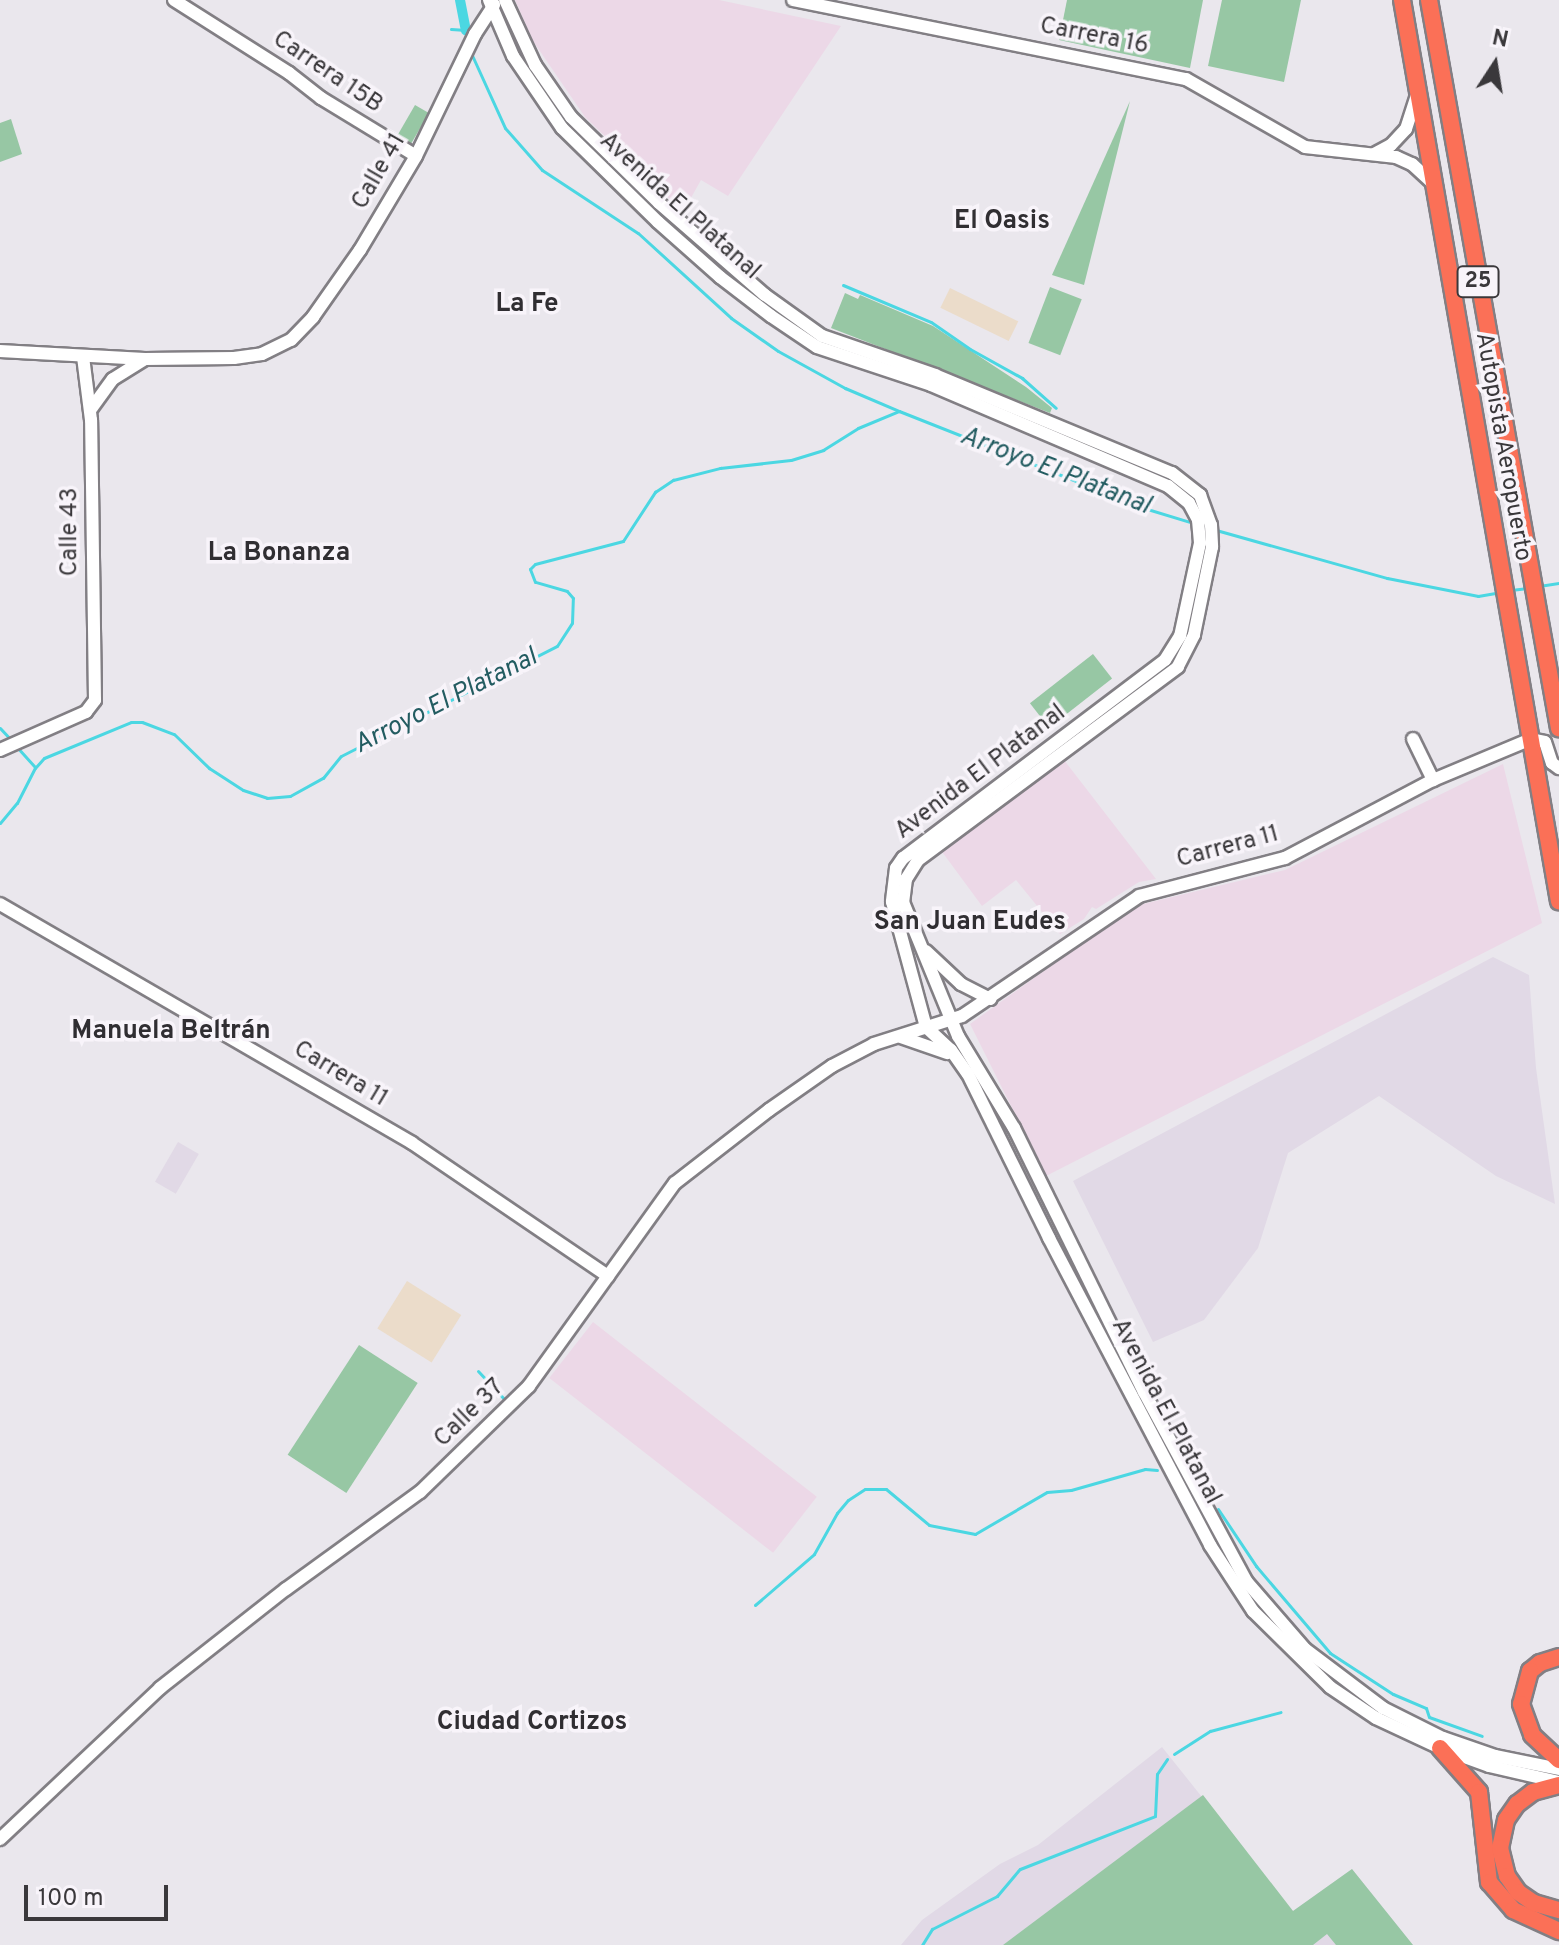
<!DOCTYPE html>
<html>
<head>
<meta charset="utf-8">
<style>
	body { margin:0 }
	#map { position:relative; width:1559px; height:1945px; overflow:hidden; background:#eae7ed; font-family:Overpass,sans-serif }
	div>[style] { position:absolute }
	.built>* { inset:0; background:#e1d9e6; transform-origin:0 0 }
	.industrial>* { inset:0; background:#ecd8e7; transform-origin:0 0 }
	.education>* { inset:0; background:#ebdcca; transform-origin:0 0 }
	.green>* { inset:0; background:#97c7a4; transform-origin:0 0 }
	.stream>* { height:3px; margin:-1.5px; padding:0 1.5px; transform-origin:1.5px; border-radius:1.5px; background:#4bd7e2 }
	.canal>* { height:10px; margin:-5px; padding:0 5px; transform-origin:5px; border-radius:5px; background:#4bd7e2 }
	.roads { filter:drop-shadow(2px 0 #827f84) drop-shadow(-2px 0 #827f84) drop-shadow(0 2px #827f84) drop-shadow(0 -2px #827f84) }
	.secondary>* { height:12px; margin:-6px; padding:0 6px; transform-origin:6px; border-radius:6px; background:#fff }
	.highway>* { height:16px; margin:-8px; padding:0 8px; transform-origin:8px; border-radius:8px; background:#fb7057 }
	span { translate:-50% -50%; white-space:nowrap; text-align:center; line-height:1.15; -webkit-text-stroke:7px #f8f4fa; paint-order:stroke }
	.shield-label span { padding:2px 6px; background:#f8f4fa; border:2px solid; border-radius:6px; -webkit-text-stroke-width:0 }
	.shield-label { font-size:22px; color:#3a383b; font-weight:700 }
	.street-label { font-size:24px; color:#3a383b }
	.neighbourhood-label { font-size:26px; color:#302e32; font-weight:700 }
	.water-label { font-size:26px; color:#235c61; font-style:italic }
	.north { position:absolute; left:1455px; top:24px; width:80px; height:80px; -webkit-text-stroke:6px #f8f4fa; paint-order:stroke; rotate:12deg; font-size:22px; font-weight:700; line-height:32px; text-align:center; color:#3a383b }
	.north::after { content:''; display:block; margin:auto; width:28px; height:36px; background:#3a383b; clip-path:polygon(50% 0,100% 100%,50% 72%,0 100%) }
	.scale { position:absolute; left:24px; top:1885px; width:144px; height:36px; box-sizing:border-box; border:4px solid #3a383b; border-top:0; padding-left:10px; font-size:24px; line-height:28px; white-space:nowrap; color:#3a383b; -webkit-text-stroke:6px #f8f4fa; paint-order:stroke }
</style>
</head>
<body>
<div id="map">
	<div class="built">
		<div style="clip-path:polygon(1493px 957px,1529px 975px,1536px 1068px,1555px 1204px,1496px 1176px,1379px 1096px,1288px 1153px,1258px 1248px,1204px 1320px,1153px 1342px,1073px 1181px)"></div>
		<div style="left:178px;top:1142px;width:24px;height:46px;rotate:30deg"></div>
		<div style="clip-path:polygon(1162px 1747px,1293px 1911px,1352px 1869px,1413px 1945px,901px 1945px,922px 1920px,1000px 1864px,1038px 1845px)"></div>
	</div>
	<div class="industrial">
		<div style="clip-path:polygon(515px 0,719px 0,841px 26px,728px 196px,701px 180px,683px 212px,585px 117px,533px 41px)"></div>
		<div style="clip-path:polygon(1064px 760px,1156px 879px,1139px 882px,1096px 909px,1092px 907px,1084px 919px,1060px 934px,1016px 880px,982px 906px,940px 849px)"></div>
		<div style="clip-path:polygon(1503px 764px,1542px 923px,1046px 1176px,970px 1024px,1105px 927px,1143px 904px,1285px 870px)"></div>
		<div style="left:593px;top:1322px;width:284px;height:71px;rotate:38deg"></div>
	</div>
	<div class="education">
		<div style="left:950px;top:288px;width:76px;height:22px;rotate:26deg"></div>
		<div style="left:407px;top:1281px;width:64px;height:56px;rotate:32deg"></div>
	</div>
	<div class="green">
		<div style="clip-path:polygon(1067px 0,1203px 0,1190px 68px,1059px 40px)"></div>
		<div style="clip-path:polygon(1222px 0,1301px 0,1284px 82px,1208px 66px)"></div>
		<div style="clip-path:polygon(1130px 101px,1084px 285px,1052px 275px)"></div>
		<div style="left:415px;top:105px;width:16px;height:37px;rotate:30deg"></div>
		<div style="clip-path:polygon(11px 119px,22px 154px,0 162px,0 123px)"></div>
		<div style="left:1050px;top:287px;width:34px;height:60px;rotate:21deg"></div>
		<div style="clip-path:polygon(845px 293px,858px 299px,860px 295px,933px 326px,1026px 387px,1052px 408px,1050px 413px,831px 328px)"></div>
		<div style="left:1093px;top:654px;width:31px;height:80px;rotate:52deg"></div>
		<div style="left:359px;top:1345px;width:70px;height:131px;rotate:33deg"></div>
		<div style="clip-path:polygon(1203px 1795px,1293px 1911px,1352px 1869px,1413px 1945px,1336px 1945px,1327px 1934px,1313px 1945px,1003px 1945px)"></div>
	</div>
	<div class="stream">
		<div style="left:451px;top:29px;width:15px;rotate:4deg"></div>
		<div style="left:466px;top:30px;width:7px;rotate:82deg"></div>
		<div style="left:471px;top:53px;width:82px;rotate:65.6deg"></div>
		<div style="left:505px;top:128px;width:56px;rotate:48.6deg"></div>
		<div style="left:542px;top:170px;width:115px;rotate:33.3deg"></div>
		<div style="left:638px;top:233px;width:126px;rotate:42.4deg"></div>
		<div style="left:731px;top:318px;width:57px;rotate:35.1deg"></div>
		<div style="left:778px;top:351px;width:77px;rotate:28.9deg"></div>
		<div style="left:845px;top:388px;width:59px;rotate:23.1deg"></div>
		<div style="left:899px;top:411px;width:264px;rotate:21.6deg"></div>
		<div style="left:1144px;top:508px;width:51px;rotate:17deg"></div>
		<div style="left:843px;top:285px;width:95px;rotate:22.8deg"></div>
		<div style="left:931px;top:322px;width:47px;rotate:34.7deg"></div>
		<div style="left:970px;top:349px;width:60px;rotate:29.1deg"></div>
		<div style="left:1022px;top:378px;width:45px;rotate:41.4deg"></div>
		<div style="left:1216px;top:530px;width:178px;rotate:15.7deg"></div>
		<div style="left:1387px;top:578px;width:93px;rotate:11.2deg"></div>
		<div style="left:1478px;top:596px;width:22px;rotate:-10deg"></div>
		<div style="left:1539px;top:586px;width:20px;rotate:-9deg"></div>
		<div style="left:1511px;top:590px;width:17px;rotate:-7deg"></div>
		<div style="left:0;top:728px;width:16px;rotate:47deg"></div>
		<div style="left:16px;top:746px;width:28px;rotate:48deg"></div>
		<div style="left:0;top:823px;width:26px;rotate:-50deg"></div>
		<div style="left:17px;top:803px;width:39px;rotate:-63deg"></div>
		<div style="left:35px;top:768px;width:13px;rotate:-48deg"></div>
		<div style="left:44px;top:758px;width:94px;rotate:-22.5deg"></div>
		<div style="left:131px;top:722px;width:11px"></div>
		<div style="left:142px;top:722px;width:34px;rotate:21deg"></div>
		<div style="left:174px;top:734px;width:49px;rotate:44.2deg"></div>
		<div style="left:209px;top:768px;width:40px;rotate:32.9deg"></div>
		<div style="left:243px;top:790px;width:25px;rotate:18deg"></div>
		<div style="left:267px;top:798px;width:23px;rotate:-5deg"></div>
		<div style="left:290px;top:796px;width:38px;rotate:-29deg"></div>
		<div style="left:323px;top:778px;width:28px;rotate:-51deg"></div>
		<div style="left:341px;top:756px;width:242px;rotate:-27deg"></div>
		<div style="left:557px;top:646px;width:27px;rotate:-57deg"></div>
		<div style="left:572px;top:623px;width:25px;rotate:-88deg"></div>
		<div style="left:573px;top:598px;width:9px;rotate:-131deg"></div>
		<div style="left:567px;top:591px;width:33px;rotate:-164deg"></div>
		<div style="left:535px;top:582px;width:14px;rotate:-111deg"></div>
		<div style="left:530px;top:569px;width:7px;rotate:-45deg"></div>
		<div style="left:535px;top:564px;width:91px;rotate:-14.6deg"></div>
		<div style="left:623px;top:541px;width:59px;rotate:-56.9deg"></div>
		<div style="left:655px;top:492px;width:22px;rotate:-34deg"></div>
		<div style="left:673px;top:480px;width:49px;rotate:-14.3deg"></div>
		<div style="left:720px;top:468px;width:71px;rotate:-6.4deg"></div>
		<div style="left:791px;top:460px;width:34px;rotate:-17deg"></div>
		<div style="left:823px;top:450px;width:41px;rotate:-32.2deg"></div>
		<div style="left:858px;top:428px;width:44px;rotate:-22.5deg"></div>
		<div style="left:478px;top:1371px;width:42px;rotate:46.9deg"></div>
		<div style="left:1218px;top:1509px;width:69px;rotate:56.3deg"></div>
		<div style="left:1256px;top:1566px;width:114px;rotate:49.6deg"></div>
		<div style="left:1330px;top:1653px;width:75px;rotate:33.1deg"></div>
		<div style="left:1393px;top:1694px;width:36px;rotate:23deg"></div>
		<div style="left:1426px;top:1708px;width:9px;rotate:72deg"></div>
		<div style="left:1429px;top:1717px;width:56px;rotate:19.7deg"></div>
		<div style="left:755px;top:1605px;width:78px;rotate:-40.8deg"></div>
		<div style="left:814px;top:1554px;width:47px;rotate:-60.7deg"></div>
		<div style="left:837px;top:1513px;width:17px;rotate:-50deg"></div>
		<div style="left:848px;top:1500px;width:20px;rotate:-33deg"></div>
		<div style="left:865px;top:1489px;width:21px"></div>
		<div style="left:886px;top:1489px;width:56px;rotate:39.9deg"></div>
		<div style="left:929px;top:1525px;width:47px;rotate:11.1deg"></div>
		<div style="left:975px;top:1534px;width:83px;rotate:-30.3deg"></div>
		<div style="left:1047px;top:1492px;width:24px;rotate:-5deg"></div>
		<div style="left:1071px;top:1490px;width:77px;rotate:-15.8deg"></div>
		<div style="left:1145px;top:1469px;width:12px;rotate:5deg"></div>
		<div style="left:1174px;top:1754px;width:43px;rotate:-32.6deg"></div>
		<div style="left:1210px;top:1731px;width:73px;rotate:-15deg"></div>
		<div style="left:922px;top:1945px;width:19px;rotate:-58deg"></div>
		<div style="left:932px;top:1929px;width:73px;rotate:-26.9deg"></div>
		<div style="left:997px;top:1896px;width:35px;rotate:-50deg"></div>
		<div style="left:1020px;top:1869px;width:145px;rotate:-21.4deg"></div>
		<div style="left:1155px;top:1816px;width:42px;rotate:-87.3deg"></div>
		<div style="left:1157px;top:1774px;width:18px;rotate:-56deg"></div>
	</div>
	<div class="canal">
		<div style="left:460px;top:0;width:31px;rotate:79deg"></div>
	</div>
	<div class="roads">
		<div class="secondary">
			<div style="left:174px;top:0;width:136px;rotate:32.4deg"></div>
			<div style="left:289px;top:73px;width:41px;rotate:38deg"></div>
			<div style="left:321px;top:98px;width:111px;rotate:31.4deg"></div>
			<div style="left:489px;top:0;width:61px;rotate:66.8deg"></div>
			<div style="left:513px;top:56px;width:87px;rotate:55.8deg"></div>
			<div style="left:562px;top:128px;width:134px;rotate:44.4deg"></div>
			<div style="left:658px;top:222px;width:83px;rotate:41.6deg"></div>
			<div style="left:720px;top:277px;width:64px;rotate:37.4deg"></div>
			<div style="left:771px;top:316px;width:55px;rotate:34deg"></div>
			<div style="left:817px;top:347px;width:120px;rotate:18.4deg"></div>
			<div style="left:931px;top:385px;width:258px;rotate:23.1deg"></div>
			<div style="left:1168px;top:486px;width:27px;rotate:39deg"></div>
			<div style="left:1189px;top:503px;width:19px;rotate:62deg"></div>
			<div style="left:1198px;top:520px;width:23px;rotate:85deg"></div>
			<div style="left:1200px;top:543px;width:95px;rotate:102.1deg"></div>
			<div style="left:1180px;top:636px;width:28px;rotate:122deg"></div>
			<div style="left:1165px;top:660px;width:328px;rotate:142.9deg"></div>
			<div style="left:903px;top:858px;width:12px;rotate:125deg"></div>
			<div style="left:896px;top:868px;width:34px;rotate:97deg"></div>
			<div style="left:892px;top:902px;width:130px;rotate:74.8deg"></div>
			<div style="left:926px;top:1027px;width:34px;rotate:43deg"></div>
			<div style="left:951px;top:1050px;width:29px;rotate:55deg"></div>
			<div style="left:968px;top:1074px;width:183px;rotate:63.7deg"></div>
			<div style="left:1049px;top:1238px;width:347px;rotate:62.3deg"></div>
			<div style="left:1210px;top:1545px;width:79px;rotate:56.9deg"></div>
			<div style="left:1253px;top:1611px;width:108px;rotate:44.6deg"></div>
			<div style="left:1330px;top:1687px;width:55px;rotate:34deg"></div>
			<div style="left:1376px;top:1718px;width:71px;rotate:25.1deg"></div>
			<div style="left:1440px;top:1748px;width:52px;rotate:20.2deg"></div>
			<div style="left:1489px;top:1766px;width:72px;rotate:12.9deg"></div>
			<div style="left:505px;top:0;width:72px;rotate:65.2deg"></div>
			<div style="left:535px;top:65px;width:63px;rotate:55.3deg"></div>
			<div style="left:571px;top:117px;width:123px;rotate:44.3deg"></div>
			<div style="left:659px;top:203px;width:140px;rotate:41deg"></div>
			<div style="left:765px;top:295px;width:70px;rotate:35.7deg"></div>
			<div style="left:822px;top:336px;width:120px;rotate:19deg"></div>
			<div style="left:935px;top:375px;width:256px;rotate:22.5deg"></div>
			<div style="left:1172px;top:473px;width:36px;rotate:38deg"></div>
			<div style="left:1200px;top:495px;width:32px;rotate:70deg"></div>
			<div style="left:1211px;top:525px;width:22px;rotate:87deg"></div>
			<div style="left:1212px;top:547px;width:90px;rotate:101.6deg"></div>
			<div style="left:1194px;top:635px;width:36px;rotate:117deg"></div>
			<div style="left:1178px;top:667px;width:324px;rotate:143.4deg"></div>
			<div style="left:918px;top:860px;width:22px;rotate:122deg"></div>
			<div style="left:906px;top:879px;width:23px;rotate:97deg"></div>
			<div style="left:903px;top:902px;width:145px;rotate:67.7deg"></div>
			<div style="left:958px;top:1036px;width:108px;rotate:58.7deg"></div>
			<div style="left:1014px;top:1128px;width:294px;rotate:63.8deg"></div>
			<div style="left:1144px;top:1392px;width:215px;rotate:61.6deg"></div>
			<div style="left:1246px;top:1581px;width:90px;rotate:49.1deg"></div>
			<div style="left:1305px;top:1649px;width:98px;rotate:37.1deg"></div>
			<div style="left:1383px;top:1708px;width:67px;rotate:26.6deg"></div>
			<div style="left:1443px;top:1738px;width:55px;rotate:19.1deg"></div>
			<div style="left:1495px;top:1756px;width:65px;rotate:11.5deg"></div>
			<div style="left:793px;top:0;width:401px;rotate:11.4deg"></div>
			<div style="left:1186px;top:79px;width:137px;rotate:29.7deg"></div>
			<div style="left:1305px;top:147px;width:92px;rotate:6.3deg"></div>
			<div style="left:1396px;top:157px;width:17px;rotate:24deg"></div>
			<div style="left:1412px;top:164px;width:26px;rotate:43deg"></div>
			<div style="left:1374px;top:154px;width:19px;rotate:-28deg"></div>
			<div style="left:1391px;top:145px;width:22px;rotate:-47deg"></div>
			<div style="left:1406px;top:129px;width:35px;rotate:-72deg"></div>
			<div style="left:0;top:351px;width:145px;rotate:3.2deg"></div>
			<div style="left:145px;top:359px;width:89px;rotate:-0.6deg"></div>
			<div style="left:234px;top:358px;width:28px;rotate:-8deg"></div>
			<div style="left:262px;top:354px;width:32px;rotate:-26deg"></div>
			<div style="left:291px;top:340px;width:32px;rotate:-46deg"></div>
			<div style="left:313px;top:317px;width:82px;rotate:-55deg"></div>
			<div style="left:360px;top:250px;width:109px;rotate:-59.2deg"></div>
			<div style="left:416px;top:156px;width:136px;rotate:-64.2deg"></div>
			<div style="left:475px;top:34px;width:35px;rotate:-57deg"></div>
			<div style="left:91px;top:409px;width:37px;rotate:-54deg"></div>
			<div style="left:113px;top:379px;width:36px;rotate:-32deg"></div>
			<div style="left:1413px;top:739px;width:46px;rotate:64deg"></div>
			<div style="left:0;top:750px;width:94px;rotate:-23.8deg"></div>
			<div style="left:86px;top:712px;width:15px;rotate:-53deg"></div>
			<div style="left:95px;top:700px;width:280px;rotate:-90.8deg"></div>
			<div style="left:91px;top:420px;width:64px;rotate:-97.2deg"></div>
			<div style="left:0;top:904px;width:476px;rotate:30.1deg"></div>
			<div style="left:412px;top:1143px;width:237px;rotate:34.2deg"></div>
			<div style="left:926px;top:951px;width:48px;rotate:43.3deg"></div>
			<div style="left:961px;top:984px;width:33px;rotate:27deg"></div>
			<div style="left:901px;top:1037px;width:49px;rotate:19.2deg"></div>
			<div style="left:0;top:1839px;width:220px;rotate:-43.3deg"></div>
			<div style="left:160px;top:1688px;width:160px;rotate:-38.2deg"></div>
			<div style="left:286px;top:1589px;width:165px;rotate:-35.9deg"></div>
			<div style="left:420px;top:1492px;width:152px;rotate:-44.2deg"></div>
			<div style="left:529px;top:1386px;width:250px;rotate:-54.3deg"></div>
			<div style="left:675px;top:1183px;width:119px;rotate:-37.8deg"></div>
			<div style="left:769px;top:1110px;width:77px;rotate:-34.9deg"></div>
			<div style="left:832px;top:1066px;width:47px;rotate:-27.6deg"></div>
			<div style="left:874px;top:1044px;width:92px;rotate:-17.7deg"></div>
			<div style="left:962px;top:1016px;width:214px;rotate:-34.1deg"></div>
			<div style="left:1139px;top:896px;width:151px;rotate:-14.6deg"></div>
			<div style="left:1285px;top:858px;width:167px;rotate:-27.8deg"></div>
			<div style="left:1433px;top:780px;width:106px;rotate:-22.7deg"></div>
			<div style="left:1531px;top:739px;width:14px;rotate:12deg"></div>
			<div style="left:1545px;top:742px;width:22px;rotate:72deg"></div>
			<div style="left:1552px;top:763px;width:9px;rotate:36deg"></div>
		</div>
		<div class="highway">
			<div style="left:1402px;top:0;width:915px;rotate:80.12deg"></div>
			<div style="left:1429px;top:0;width:740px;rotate:79.88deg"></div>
			<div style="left:1559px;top:1657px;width:20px;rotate:162deg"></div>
			<div style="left:1540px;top:1663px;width:13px;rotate:141deg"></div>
			<div style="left:1530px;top:1671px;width:34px;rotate:105deg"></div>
			<div style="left:1521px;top:1704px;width:33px;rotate:70deg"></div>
			<div style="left:1532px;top:1735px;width:37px;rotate:43deg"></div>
			<div style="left:1440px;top:1748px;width:59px;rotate:48.4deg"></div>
			<div style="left:1479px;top:1792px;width:91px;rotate:83.7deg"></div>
			<div style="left:1489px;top:1882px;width:37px;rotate:49deg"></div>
			<div style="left:1513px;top:1910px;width:51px;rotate:24.5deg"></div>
			<div style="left:1559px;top:1785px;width:27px;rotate:165deg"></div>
			<div style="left:1533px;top:1792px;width:20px;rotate:143deg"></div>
			<div style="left:1517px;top:1804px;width:19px;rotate:125deg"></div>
			<div style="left:1506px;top:1820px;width:29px;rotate:102deg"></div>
			<div style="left:1500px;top:1848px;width:29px;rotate:76deg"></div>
			<div style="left:1507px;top:1876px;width:19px;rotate:55deg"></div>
			<div style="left:1518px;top:1892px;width:19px;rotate:35deg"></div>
			<div style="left:1534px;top:1903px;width:26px;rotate:16deg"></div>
		</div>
	</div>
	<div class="shield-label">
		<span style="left:1478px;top:282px">25</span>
	</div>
	<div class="street-label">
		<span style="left:1094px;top:37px;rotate:11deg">Carrera 16</span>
		<span style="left:327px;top:73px;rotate:34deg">Carrera 15B</span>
		<span style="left:380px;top:172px;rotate:-60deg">Calle 41</span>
		<span style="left:679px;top:207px;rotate:42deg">Avenida El Platanal</span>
		<span style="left:1502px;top:447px;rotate:80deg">Autopista Aeropuerto</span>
		<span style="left:71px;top:532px;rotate:-90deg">Calle 43</span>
		<span style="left:981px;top:773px;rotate:-37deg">Avenida El Platanal</span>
		<span style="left:1228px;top:848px;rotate:-15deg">Carrera 11</span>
		<span style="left:340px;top:1075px;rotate:31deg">Carrera 11</span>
		<span style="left:1165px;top:1412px;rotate:62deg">Avenida El Platanal</span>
		<span style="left:470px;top:1414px;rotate:-44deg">Calle 37</span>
	</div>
	<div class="neighbourhood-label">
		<span style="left:1002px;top:222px">El Oasis</span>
		<span style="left:527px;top:305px">La Fe</span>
		<span style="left:279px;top:554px">La Bonanza</span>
		<span style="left:970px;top:923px">San Juan Eudes</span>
		<span style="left:171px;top:1032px">Manuela Beltrán</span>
		<span style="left:532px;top:1723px">Ciudad Cortizos</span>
	</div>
	<div class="water-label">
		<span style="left:1055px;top:472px;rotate:21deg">Arroyo El Platanal</span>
		<span style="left:446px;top:702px;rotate:-27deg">Arroyo El Platanal</span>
	</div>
	<div class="north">N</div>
	<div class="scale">100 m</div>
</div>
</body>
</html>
